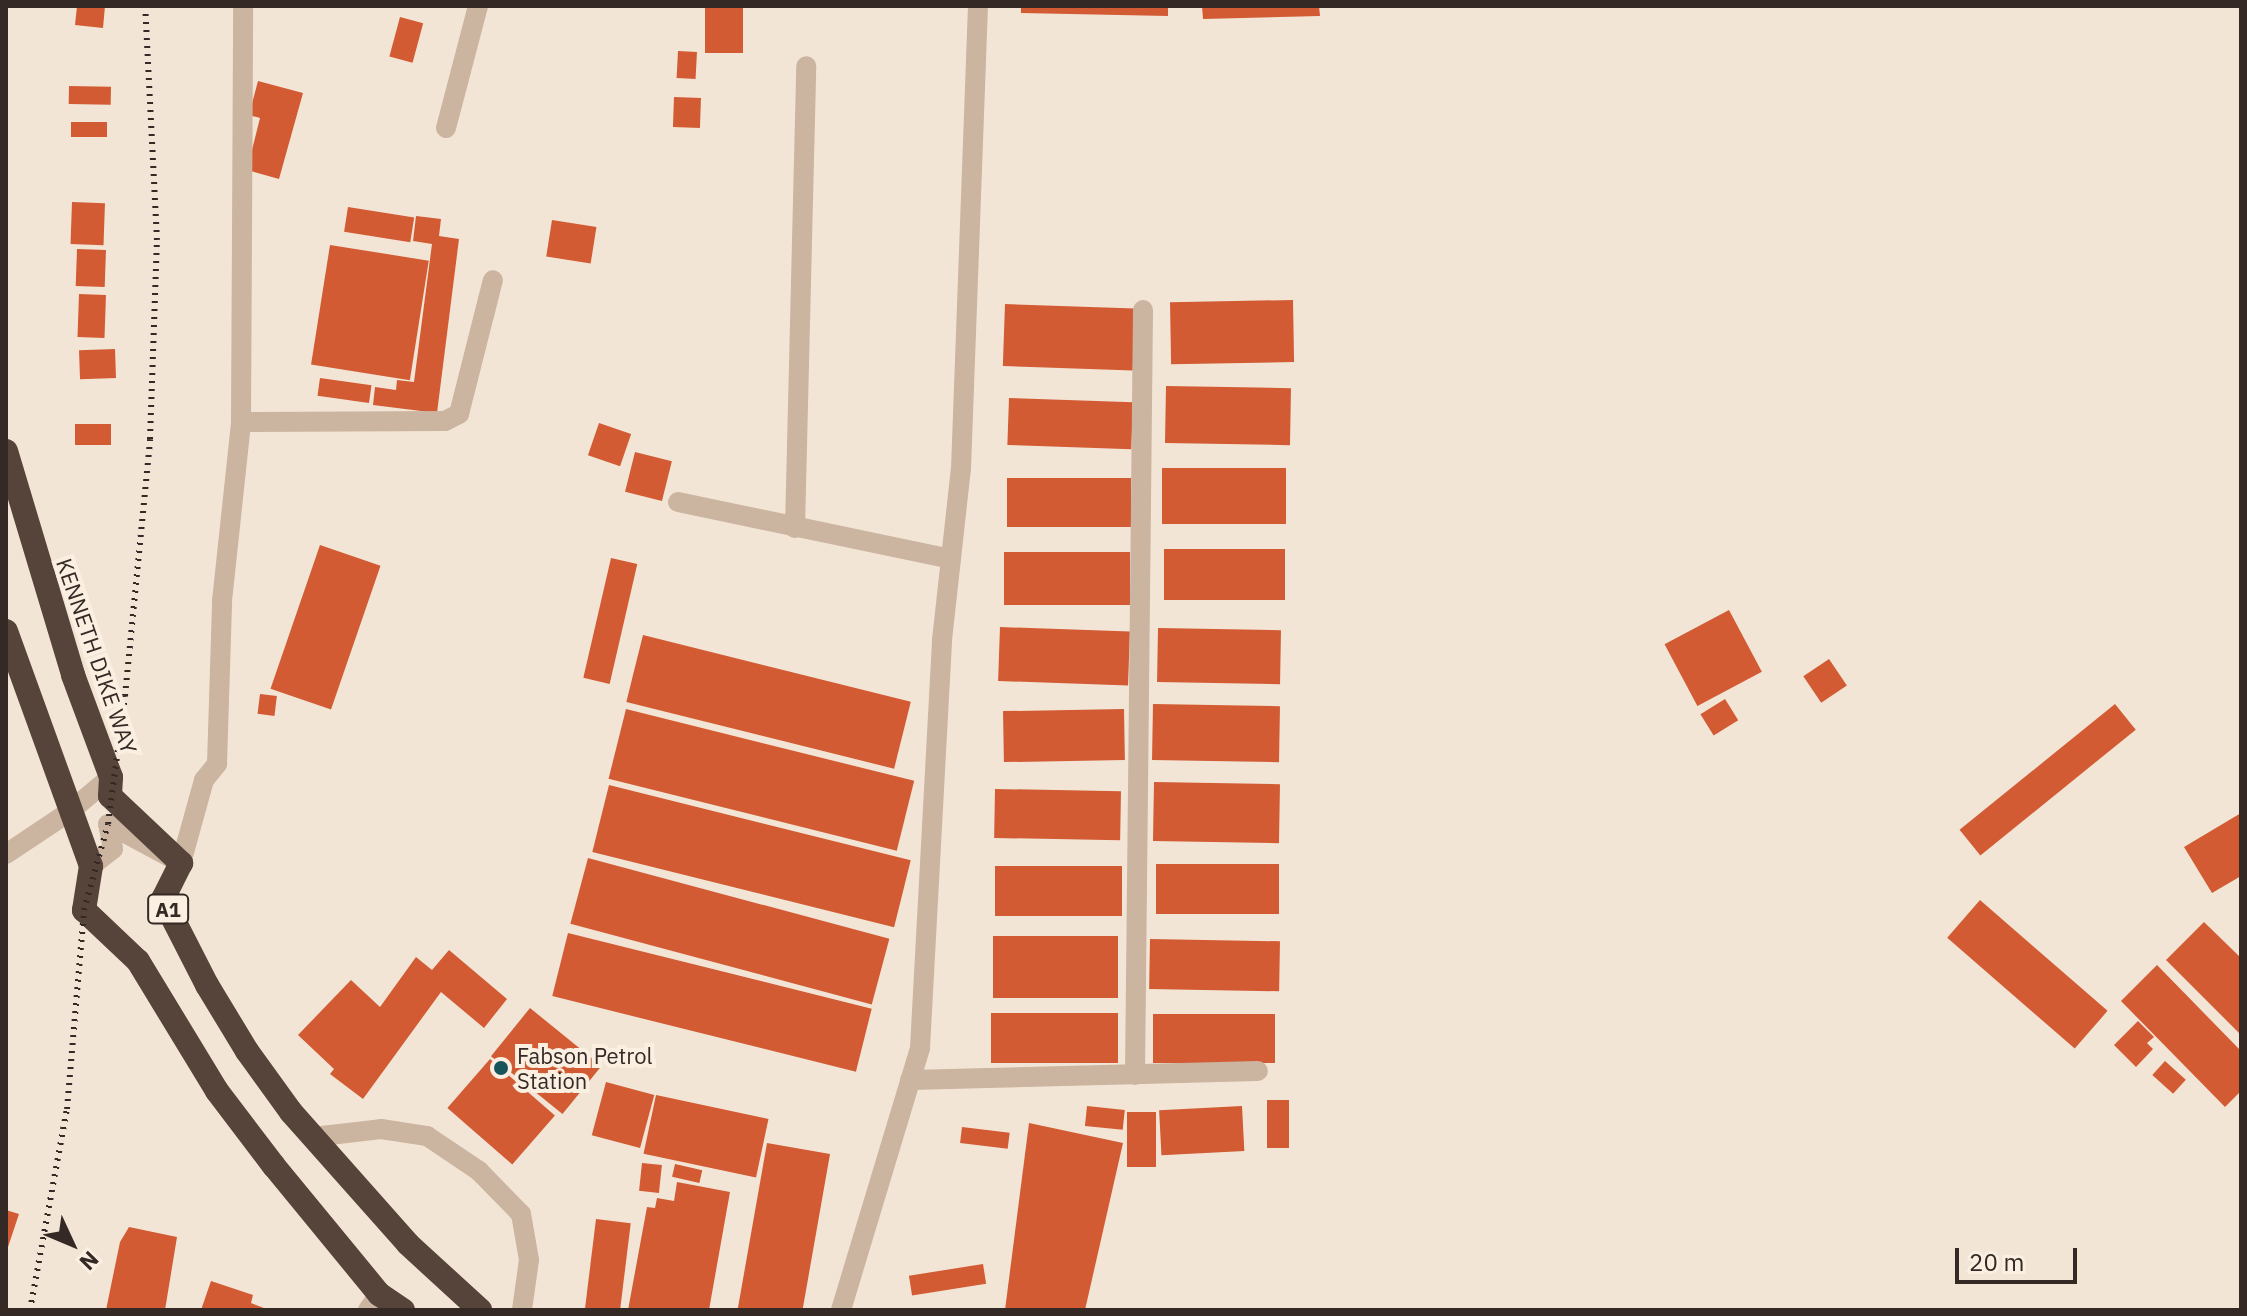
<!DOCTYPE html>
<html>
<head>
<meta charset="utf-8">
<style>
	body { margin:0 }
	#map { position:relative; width:2247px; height:1316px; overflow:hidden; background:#f3e5d5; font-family:"IBM Plex Sans",sans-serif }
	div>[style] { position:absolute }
	.building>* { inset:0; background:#d25b34; transform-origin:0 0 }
	.lane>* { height:20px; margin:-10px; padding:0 10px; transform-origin:10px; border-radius:10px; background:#cbb4a0 }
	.street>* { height:20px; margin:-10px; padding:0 10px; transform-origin:10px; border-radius:10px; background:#cbb4a0 }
	.highway>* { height:24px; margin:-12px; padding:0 12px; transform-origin:12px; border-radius:12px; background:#56433a }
	.rail>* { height:6px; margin-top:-3px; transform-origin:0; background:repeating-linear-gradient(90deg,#342924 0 2px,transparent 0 8px) }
	.dots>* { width:22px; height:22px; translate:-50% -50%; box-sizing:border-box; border:4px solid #faefe1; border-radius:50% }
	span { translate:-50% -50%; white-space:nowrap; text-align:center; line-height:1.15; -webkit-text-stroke:8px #faefe1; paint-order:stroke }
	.shield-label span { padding:2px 6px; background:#faefe1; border:2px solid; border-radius:6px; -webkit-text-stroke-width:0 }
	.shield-label { font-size:20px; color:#342924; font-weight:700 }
	.street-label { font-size:22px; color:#342924 }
	.poi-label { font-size:22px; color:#342924 }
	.left { translate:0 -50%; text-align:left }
	.frame { position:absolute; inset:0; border:8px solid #342924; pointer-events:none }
	.north { position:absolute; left:32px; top:1204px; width:80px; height:80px; -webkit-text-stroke:6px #faefe1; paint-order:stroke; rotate:134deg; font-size:22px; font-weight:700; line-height:32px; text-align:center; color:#342924 }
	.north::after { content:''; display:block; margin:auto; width:28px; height:36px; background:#342924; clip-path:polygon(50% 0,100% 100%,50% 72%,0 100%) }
	.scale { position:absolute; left:1955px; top:1248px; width:122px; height:36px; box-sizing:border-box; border:4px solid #342924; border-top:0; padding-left:10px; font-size:24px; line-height:28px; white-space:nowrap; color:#342924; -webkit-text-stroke:6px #faefe1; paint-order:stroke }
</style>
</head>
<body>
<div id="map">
	<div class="building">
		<div style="clip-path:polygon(77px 6px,105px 6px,103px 28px,75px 25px)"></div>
		<div style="left:705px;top:6px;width:38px;height:47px"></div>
		<div style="clip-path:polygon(1021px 6px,1168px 6px,1168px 16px,1021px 13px)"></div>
		<div style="clip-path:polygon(1202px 6px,1319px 6px,1320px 16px,1203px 19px)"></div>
		<div style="left:400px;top:17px;width:24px;height:41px;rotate:15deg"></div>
		<div style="left:678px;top:51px;width:19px;height:27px;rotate:3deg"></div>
		<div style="clip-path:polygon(258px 81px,303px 93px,279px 179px,247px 170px,260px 118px,249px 115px)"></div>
		<div style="left:69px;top:86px;width:42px;height:18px;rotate:1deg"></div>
		<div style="left:674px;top:97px;width:27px;height:30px;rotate:2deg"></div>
		<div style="left:71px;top:122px;width:36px;height:15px"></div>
		<div style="left:72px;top:202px;width:33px;height:42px;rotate:2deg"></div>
		<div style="left:348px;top:207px;width:67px;height:25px;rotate:9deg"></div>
		<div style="clip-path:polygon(416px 216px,441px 219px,439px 236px,459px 239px,437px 413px,373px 405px,375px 387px,396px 390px,397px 380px,414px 382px,432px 244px,413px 241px)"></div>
		<div style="left:552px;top:220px;width:45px;height:37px;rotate:9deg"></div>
		<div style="left:330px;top:245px;width:100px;height:121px;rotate:9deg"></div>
		<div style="left:77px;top:249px;width:29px;height:37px;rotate:2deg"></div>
		<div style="left:79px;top:294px;width:27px;height:43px;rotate:2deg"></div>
		<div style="left:1293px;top:300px;width:62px;height:123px;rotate:89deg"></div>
		<div style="left:1005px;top:304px;width:130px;height:62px;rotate:2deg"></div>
		<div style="left:115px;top:349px;width:29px;height:36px;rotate:88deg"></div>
		<div style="left:320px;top:378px;width:52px;height:18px;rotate:8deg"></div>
		<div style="left:1166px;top:386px;width:125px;height:57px;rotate:1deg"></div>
		<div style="left:1009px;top:398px;width:124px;height:47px;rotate:2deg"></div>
		<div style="left:599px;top:423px;width:34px;height:34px;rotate:19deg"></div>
		<div style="left:111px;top:424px;width:21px;height:36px;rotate:90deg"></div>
		<div style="left:635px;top:452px;width:38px;height:41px;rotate:14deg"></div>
		<div style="left:1162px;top:468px;width:124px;height:56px"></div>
		<div style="left:1007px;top:478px;width:124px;height:49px"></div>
		<div style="left:320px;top:545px;width:64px;height:152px;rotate:19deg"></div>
		<div style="left:1164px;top:549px;width:121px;height:51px"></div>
		<div style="left:1004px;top:552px;width:126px;height:53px"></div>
		<div style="left:611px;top:558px;width:27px;height:123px;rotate:13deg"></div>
		<div style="left:1729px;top:610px;width:70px;height:73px;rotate:62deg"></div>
		<div style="left:1000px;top:627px;width:130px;height:54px;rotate:2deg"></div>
		<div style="left:1158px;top:628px;width:123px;height:54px;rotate:1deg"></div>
		<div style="left:643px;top:635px;width:276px;height:69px;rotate:14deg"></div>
		<div style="left:1829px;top:659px;width:32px;height:31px;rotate:56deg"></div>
		<div style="left:260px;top:694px;width:17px;height:20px;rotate:7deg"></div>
		<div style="left:1725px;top:699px;width:25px;height:29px;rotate:58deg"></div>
		<div style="left:1153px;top:704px;width:127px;height:56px;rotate:1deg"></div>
		<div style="left:2115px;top:704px;width:33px;height:200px;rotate:51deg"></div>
		<div style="left:626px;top:709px;width:297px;height:72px;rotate:14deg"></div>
		<div style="left:1124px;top:709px;width:51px;height:121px;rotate:89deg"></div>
		<div style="left:1154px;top:782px;width:126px;height:59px;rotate:1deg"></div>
		<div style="left:609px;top:785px;width:311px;height:69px;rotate:14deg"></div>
		<div style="left:995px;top:789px;width:126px;height:49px;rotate:1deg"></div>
		<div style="clip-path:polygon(2241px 813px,2241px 876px,2212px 893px,2184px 847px)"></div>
		<div style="left:588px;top:858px;width:312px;height:68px;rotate:15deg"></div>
		<div style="left:1279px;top:864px;width:50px;height:123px;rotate:90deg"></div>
		<div style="left:995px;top:866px;width:127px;height:50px"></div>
		<div style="left:1980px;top:900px;width:169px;height:50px;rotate:41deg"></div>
		<div style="clip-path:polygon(2204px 922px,2241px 958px,2241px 1035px,2166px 960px)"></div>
		<div style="left:568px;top:933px;width:313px;height:65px;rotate:14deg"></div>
		<div style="left:993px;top:936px;width:125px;height:62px"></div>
		<div style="left:1150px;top:939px;width:130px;height:50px;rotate:1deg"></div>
		<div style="clip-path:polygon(449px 950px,507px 999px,484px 1028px,441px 992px,363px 1099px,330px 1074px,334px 1069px,298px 1035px,351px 980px,380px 1007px,416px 957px,432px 970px)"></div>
		<div style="clip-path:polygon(2157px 965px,2241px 1051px,2241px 1091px,2225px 1107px,2121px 1001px)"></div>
		<div style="left:530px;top:1008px;width:92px;height:62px;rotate:39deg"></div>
		<div style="left:991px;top:1013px;width:127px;height:50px"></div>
		<div style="left:1153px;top:1014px;width:122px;height:49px"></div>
		<div style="clip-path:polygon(2138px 1021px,2154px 1037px,2147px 1043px,2153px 1049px,2136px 1067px,2114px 1045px)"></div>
		<div style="left:490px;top:1059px;width:86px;height:65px;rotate:41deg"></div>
		<div style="left:2165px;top:1061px;width:28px;height:19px;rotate:42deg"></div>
		<div style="left:606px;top:1082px;width:50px;height:55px;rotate:15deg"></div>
		<div style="left:656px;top:1095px;width:115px;height:60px;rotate:12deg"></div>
		<div style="left:1267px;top:1100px;width:22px;height:48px"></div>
		<div style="left:1087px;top:1106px;width:38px;height:20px;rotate:6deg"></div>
		<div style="left:1242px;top:1106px;width:45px;height:83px;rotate:87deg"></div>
		<div style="left:1127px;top:1112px;width:29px;height:55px"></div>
		<div style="clip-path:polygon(1029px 1123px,1123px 1143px,1085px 1310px,1005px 1310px)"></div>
		<div style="left:962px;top:1127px;width:48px;height:16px;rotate:7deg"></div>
		<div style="left:767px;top:1143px;width:64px;height:170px;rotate:10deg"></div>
		<div style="left:642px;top:1163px;width:20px;height:28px;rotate:6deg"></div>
		<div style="left:675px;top:1164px;width:28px;height:13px;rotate:13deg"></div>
		<div style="clip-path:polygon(677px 1182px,730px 1192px,709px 1310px,628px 1310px,647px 1207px,655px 1208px,657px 1198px,674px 1201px)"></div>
		<div style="clip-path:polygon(6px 1210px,19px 1214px,7px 1250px,6px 1250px)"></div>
		<div style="left:596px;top:1219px;width:35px;height:92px;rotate:7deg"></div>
		<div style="clip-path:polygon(129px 1227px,177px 1237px,165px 1310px,106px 1310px,120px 1242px)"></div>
		<div style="left:983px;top:1264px;width:20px;height:75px;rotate:81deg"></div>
		<div style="clip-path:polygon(211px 1281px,253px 1295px,251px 1303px,269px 1310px,201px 1310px)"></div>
	</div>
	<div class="lane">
		<div style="left:678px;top:502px;width:279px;rotate:11.8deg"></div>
		<div style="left:795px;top:528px;width:462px;rotate:-88.6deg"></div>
		<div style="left:1135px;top:1075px;width:765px;rotate:-89.4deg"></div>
		<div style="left:910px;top:1080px;width:348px;rotate:-1.5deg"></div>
		<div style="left:313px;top:1137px;width:68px;rotate:-6.7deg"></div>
		<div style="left:381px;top:1129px;width:47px;rotate:8.7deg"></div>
		<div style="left:427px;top:1136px;width:63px;rotate:33.9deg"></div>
		<div style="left:479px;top:1171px;width:60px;rotate:45.7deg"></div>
		<div style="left:521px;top:1214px;width:47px;rotate:80.1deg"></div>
		<div style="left:529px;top:1260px;width:50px;rotate:98deg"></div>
		<div style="left:368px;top:1310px;width:19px;rotate:-55deg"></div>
	</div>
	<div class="street">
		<div style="left:446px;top:128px;width:126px;rotate:-75.3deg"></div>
		<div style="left:241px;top:422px;width:204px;rotate:-0.3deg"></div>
		<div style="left:445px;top:421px;width:16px;rotate:-27deg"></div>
		<div style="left:459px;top:414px;width:138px;rotate:-75.8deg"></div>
		<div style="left:6px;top:854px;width:76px;rotate:-33.7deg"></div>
		<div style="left:69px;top:812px;width:55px;rotate:-39.8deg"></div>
		<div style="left:91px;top:866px;width:28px;rotate:-38deg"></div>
		<div style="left:113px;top:849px;width:25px;rotate:-101deg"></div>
		<div style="left:108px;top:824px;width:83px;rotate:28.1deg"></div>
		<div style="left:181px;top:863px;width:86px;rotate:-74.5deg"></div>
		<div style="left:204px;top:780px;width:21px;rotate:-51deg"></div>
		<div style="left:217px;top:764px;width:163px;rotate:-88.2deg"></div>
		<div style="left:222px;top:601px;width:180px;rotate:-83.9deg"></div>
		<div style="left:241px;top:422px;width:416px;rotate:-89.7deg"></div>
		<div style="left:841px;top:1310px;width:274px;rotate:-73.2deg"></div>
		<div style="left:920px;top:1048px;width:409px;rotate:-86.9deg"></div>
		<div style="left:942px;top:640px;width:172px;rotate:-83.7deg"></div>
		<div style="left:961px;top:469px;width:463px;rotate:-87.9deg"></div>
	</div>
	<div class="highway">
		<div style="left:6px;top:451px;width:234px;rotate:73.3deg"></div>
		<div style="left:73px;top:675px;width:109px;rotate:69.6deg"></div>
		<div style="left:111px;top:777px;width:19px;rotate:93deg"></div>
		<div style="left:110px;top:796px;width:98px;rotate:43.3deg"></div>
		<div style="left:181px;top:863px;width:40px;rotate:116.6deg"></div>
		<div style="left:163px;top:899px;width:97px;rotate:62.9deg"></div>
		<div style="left:207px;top:985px;width:77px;rotate:58.8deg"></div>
		<div style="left:247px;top:1051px;width:75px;rotate:54.2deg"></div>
		<div style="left:291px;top:1112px;width:176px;rotate:48.4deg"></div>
		<div style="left:408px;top:1244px;width:98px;rotate:42.5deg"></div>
		<div style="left:6px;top:631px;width:250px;rotate:70.1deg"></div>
		<div style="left:91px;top:866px;width:45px;rotate:99deg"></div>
		<div style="left:84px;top:910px;width:74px;rotate:43.4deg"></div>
		<div style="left:138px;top:961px;width:152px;rotate:58.7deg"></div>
		<div style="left:217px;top:1091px;width:94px;rotate:52.8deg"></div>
		<div style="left:274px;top:1166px;width:166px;rotate:50.6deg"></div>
		<div style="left:379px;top:1294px;width:29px;rotate:34deg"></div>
	</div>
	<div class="rail">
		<div style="left:30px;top:1310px;width:204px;rotate:-79.6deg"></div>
		<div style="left:67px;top:1109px;width:200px;rotate:-85.1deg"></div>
		<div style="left:84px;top:910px;width:89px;rotate:-74.4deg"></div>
		<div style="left:108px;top:824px;width:129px;rotate:-82.4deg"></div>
		<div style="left:125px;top:696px;width:258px;rotate:-84.4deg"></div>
		<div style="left:150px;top:439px;width:199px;rotate:-88deg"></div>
		<div style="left:157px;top:240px;width:234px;rotate:-92.9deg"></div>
	</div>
	<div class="dots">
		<div style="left:501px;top:1068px;background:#165559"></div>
	</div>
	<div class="shield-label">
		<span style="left:168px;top:909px">A1</span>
	</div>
	<div class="street-label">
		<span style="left:97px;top:656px;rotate:71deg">KENNETH DIKE WAY</span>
	</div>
	<div class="poi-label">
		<span class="left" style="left:517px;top:1068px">Fabson Petrol<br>Station</span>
	</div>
	<div class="frame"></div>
	<div class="north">N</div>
	<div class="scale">20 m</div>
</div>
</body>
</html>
